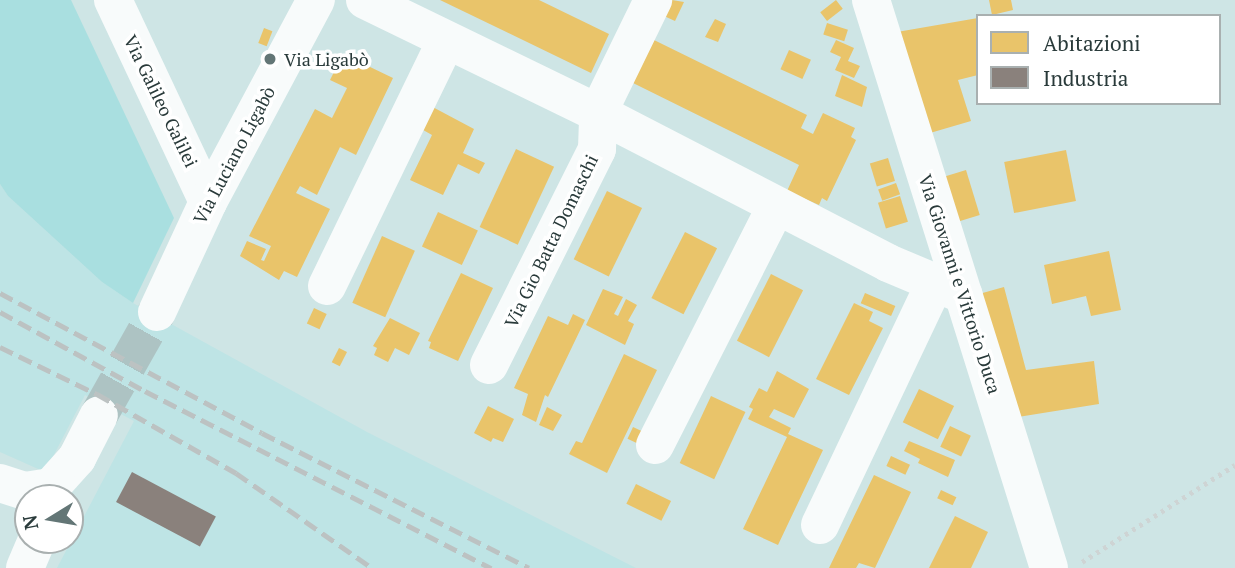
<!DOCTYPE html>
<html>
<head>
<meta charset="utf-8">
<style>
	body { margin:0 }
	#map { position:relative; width:1235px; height:568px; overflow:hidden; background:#cee5e5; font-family:"PT Serif",serif }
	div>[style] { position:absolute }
	.built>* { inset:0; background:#bee4e5 }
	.green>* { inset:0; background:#a9dfe0 }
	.homes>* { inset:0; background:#e9c46a; transform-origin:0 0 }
	.industry>* { inset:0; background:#8a817c; transform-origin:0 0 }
	.minor-tunnel>* { height:38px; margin-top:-19px; transform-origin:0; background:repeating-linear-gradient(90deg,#adc3c3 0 38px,transparent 0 57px) }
	.path>* { height:4.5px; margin-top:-2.25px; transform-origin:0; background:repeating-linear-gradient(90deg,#ced4d4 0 3.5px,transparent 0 8.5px) }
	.minor>* { height:38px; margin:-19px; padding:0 19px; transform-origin:19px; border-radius:19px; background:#f8fbfb }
	.rail>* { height:5px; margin-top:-2.5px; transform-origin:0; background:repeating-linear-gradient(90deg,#bcc2c2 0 14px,transparent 0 21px) }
	.dots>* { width:19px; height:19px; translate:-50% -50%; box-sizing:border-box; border:4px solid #fff; border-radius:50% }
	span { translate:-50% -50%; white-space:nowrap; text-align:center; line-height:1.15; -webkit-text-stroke:7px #fff; paint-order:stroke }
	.poi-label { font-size:18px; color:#293a3a }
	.left { translate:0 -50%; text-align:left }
	.street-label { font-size:18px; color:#293a3a }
	.legend { position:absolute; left:976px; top:14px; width:245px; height:91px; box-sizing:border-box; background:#fff; border:2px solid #a9b0b0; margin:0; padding:9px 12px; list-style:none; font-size:21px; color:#293a3a }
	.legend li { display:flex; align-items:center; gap:14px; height:35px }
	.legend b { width:35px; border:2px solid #a9b0b0 }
	.north { position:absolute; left:14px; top:484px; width:70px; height:70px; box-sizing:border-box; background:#fff; border:2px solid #a9b0b0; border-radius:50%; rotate:259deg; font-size:19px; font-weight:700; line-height:28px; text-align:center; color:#293a3a }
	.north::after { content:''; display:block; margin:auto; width:24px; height:32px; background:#637676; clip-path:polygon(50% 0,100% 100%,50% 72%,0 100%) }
</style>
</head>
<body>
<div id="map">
	<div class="built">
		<div style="clip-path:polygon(0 184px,8px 196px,102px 282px,133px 303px,367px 432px,636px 568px,57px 568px,134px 421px,85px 395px,45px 472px,0 452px)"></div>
	</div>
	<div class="green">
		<div style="clip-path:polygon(0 0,71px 0,174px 218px,133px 303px,102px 282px,8px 196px,0 184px)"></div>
	</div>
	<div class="homes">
		<div style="clip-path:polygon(440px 0,539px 0,609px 34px,591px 73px)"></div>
		<div style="clip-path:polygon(672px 0,684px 2px,675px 21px,664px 16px)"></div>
		<div style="left:836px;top:0;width:11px;height:20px;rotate:52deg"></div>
		<div style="clip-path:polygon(989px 0,1011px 0,1013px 10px,992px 15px)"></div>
		<div style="clip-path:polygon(978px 18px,978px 75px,958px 80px,971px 121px,930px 133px,897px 32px)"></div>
		<div style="clip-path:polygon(715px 19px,726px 24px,718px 42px,705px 37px)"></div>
		<div style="left:827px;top:23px;width:22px;height:12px;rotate:18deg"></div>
		<div style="left:264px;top:28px;width:9px;height:16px;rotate:21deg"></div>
		<div style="clip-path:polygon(654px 40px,807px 115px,801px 128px,813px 134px,823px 113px,855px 128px,851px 137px,856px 140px,827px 201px,822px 198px,819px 205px,787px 191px,799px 165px,633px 83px)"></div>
		<div style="clip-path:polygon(836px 40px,854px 48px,848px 61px,860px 66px,854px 78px,835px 70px,841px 57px,830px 52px)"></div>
		<div style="left:789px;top:50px;width:24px;height:21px;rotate:24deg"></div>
		<div style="clip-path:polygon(343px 54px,393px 78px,356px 155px,340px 147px,317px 195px,300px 186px,296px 193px,330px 209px,297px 277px,284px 271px,279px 280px,240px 256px,247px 241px,266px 249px,261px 260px,264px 261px,271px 246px,249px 236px,315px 109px,332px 118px,347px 88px,330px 80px)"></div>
		<div style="clip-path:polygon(842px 75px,867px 87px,862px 107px,835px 96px)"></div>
		<div style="clip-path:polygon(427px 104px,474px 129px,463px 153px,485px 163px,479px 174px,458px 164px,443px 195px,410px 180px,432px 135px,416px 126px)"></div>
		<div style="left:516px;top:149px;width:42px;height:86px;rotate:25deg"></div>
		<div style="left:1066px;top:150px;width:52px;height:63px;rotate:79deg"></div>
		<div style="left:888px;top:158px;width:24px;height:19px;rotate:73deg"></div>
		<div style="left:966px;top:170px;width:47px;height:23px;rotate:73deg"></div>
		<div style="left:896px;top:183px;width:12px;height:19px;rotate:70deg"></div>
		<div style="left:607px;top:191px;width:39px;height:76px;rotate:26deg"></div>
		<div style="left:900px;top:196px;width:27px;height:23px;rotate:73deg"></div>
		<div style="left:438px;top:212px;width:44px;height:38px;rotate:25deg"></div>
		<div style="left:685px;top:232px;width:36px;height:74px;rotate:27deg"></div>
		<div style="left:382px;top:236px;width:36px;height:73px;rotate:24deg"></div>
		<div style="clip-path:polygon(1109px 251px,1121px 310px,1091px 316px,1086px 296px,1052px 304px,1044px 265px)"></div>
		<div style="clip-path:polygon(461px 273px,493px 288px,458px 361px,429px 348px,431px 342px,428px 341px)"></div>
		<div style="left:771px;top:274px;width:36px;height:75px;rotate:27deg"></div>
		<div style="clip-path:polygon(1004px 287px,1026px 370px,1094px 361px,1099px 404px,1018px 417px,979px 294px)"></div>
		<div style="clip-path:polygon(603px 289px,623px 297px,614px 314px,618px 316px,626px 299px,637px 305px,628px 321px,634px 324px,625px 345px,586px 325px)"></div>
		<div style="left:865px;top:293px;width:33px;height:11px;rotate:23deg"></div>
		<div style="clip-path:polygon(854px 303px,873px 312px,869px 321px,883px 328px,849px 395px,816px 379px)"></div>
		<div style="left:314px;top:308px;width:14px;height:17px;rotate:25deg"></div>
		<div style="clip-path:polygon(573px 314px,585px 320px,548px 397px,545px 395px,536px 422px,522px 415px,528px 394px,514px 388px,548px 316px,568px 325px)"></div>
		<div style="clip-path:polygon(390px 318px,420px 333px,409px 355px,395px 348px,388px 362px,374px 355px,377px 348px,373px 346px)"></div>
		<div style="left:339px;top:348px;width:9px;height:16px;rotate:27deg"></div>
		<div style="clip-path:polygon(624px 354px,657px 370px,607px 473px,569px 454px,576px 441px,582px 443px)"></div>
		<div style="clip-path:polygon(777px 371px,809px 389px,794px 418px,774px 409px,769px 417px,791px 428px,788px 434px,823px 450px,778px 545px,743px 529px,787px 437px,748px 419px,753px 409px,749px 407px,759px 388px,767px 392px)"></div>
		<div style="left:919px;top:389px;width:39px;height:37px;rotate:26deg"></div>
		<div style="left:711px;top:396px;width:38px;height:74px;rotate:25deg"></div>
		<div style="clip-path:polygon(488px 406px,514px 419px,503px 442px,493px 438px,491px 442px,474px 433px)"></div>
		<div style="clip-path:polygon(547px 407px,562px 415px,553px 431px,539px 425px)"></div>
		<div style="left:950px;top:426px;width:23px;height:23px;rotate:25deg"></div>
		<div style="left:633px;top:427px;width:17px;height:13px;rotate:25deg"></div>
		<div style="clip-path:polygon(909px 441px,955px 460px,948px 477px,918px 463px,920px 459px,904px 451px)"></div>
		<div style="left:891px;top:456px;width:21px;height:11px;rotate:25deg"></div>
		<div style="clip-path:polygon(874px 475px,911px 492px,875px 568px,859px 563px,856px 568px,829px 568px)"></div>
		<div style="left:636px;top:484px;width:39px;height:22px;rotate:26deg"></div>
		<div style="left:941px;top:490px;width:17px;height:9px;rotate:25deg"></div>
		<div style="clip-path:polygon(955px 516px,988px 532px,971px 568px,929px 568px)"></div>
	</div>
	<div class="industry">
		<div style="left:132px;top:472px;width:95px;height:34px;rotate:28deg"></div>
	</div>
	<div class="minor-tunnel">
		<div style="left:99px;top:415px;width:118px;rotate:-60.6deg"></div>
	</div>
	<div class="path">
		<div style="left:1082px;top:562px;width:181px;rotate:-32.4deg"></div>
	</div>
	<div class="minor">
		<div style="left:113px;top:0;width:223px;rotate:64.8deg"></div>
		<div style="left:365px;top:0;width:259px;rotate:25.9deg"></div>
		<div style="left:598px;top:113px;width:326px;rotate:27.3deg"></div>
		<div style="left:888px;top:263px;width:82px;rotate:22.8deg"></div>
		<div style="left:871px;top:0;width:595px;rotate:72.6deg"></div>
		<div style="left:327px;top:286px;width:272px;rotate:-64.1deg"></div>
		<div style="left:157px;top:312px;width:121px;rotate:-65.1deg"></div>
		<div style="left:208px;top:202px;width:229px;rotate:-61.9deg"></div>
		<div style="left:489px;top:365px;width:241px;rotate:-63.4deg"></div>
		<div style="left:597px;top:149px;width:36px;rotate:-88deg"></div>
		<div style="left:598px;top:113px;width:126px;rotate:-64deg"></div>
		<div style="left:655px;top:445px;width:267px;rotate:-63.1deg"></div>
		<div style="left:0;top:483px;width:26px;rotate:18deg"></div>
		<div style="left:25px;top:491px;width:26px;rotate:-9deg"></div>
		<div style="left:51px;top:487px;width:39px;rotate:-48deg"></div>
		<div style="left:77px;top:458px;width:48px;rotate:-62.9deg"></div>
		<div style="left:820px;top:525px;width:266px;rotate:-64.6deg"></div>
		<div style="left:25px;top:568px;width:30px;rotate:-67deg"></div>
	</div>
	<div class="rail">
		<div style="left:0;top:293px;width:297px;rotate:28.1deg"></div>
		<div style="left:262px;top:433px;width:299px;rotate:26.8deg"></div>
		<div style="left:0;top:312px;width:165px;rotate:28.6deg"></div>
		<div style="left:145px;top:391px;width:389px;rotate:27.1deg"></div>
		<div style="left:0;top:347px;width:108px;rotate:25.9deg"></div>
		<div style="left:97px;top:394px;width:160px;rotate:29.6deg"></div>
		<div style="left:236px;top:473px;width:166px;rotate:34.9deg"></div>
	</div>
	<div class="dots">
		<div style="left:270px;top:59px;background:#637676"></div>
	</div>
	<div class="poi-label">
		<span class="left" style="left:284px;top:59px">Via Ligabò</span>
	</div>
	<div class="street-label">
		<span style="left:161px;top:101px;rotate:64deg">Via Galileo Galilei</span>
		<span style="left:234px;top:155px;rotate:-62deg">Via Luciano Ligabò</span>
		<span style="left:551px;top:241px;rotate:-64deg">Via Gio Batta Domaschi</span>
		<span style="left:960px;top:284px;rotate:72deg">Via Giovanni e Vittorio Duca</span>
	</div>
	<ul class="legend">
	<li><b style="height:19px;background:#e9c46a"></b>Abitazioni</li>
	<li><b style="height:19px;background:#8a817c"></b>Industria</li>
	</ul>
	<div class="north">N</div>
</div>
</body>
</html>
